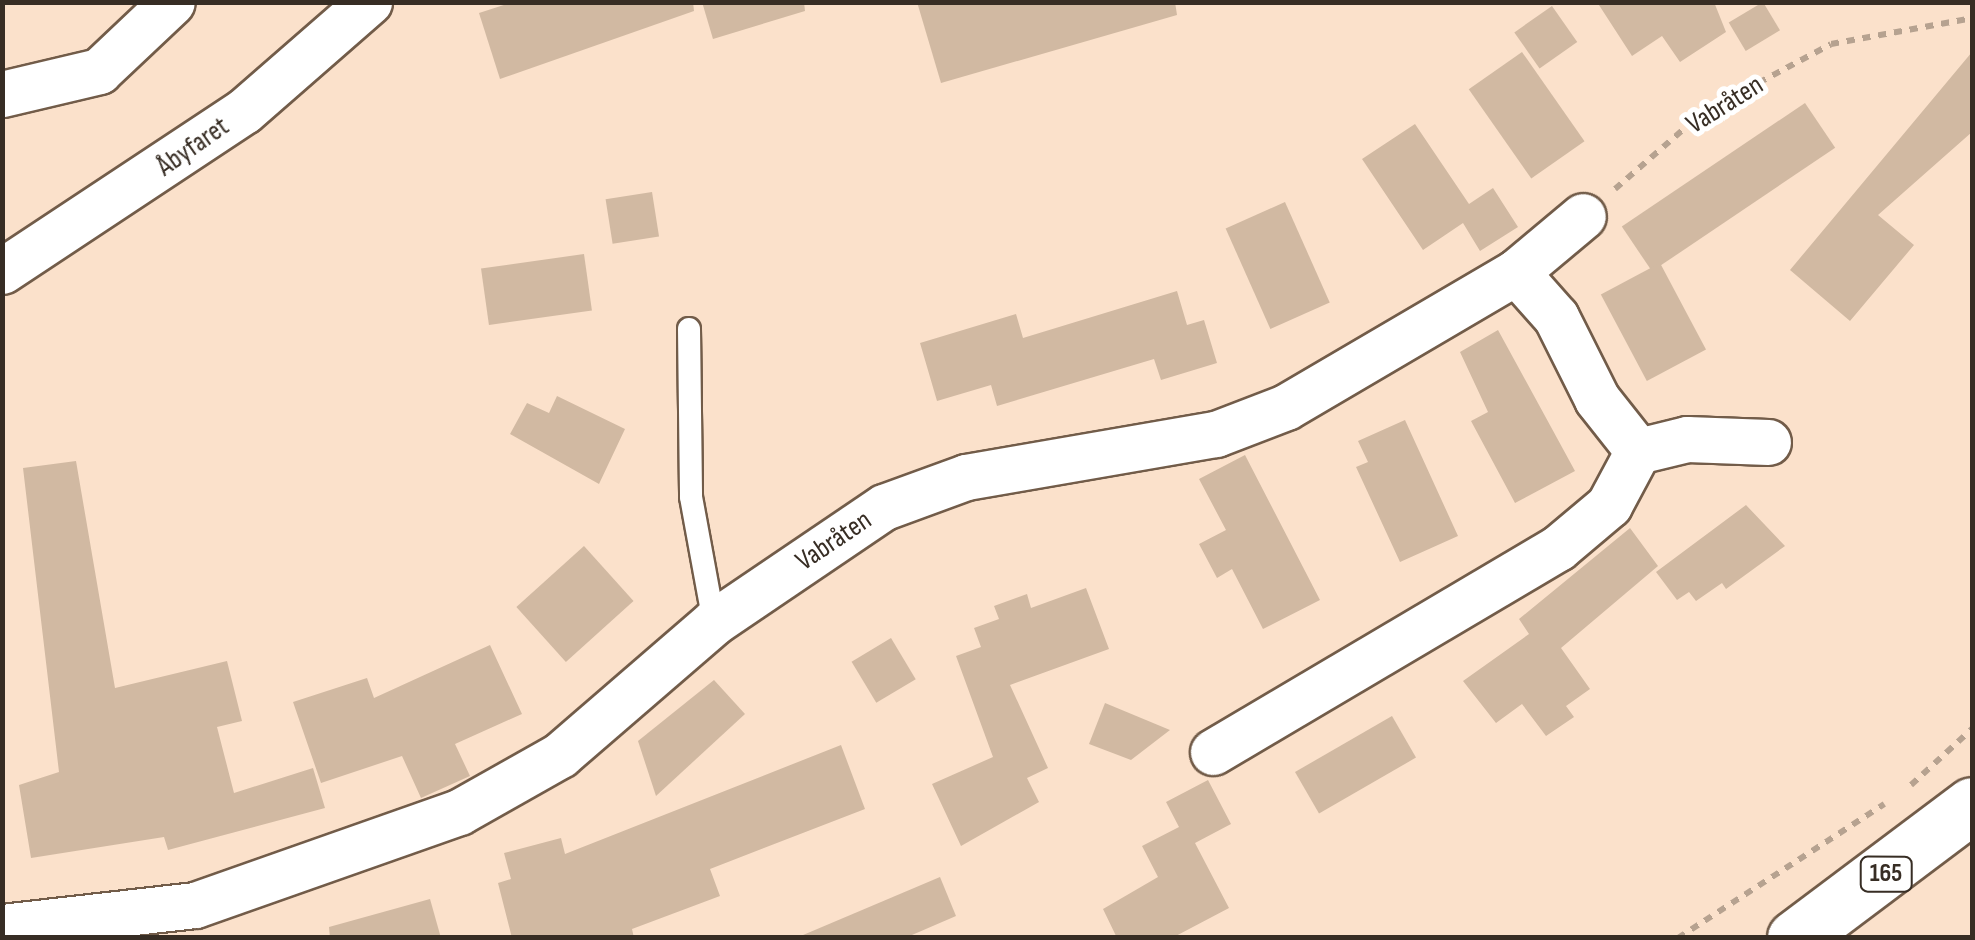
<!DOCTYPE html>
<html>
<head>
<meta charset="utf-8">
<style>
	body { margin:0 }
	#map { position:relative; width:1975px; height:940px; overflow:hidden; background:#fbe1cb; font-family:"Sofia Sans Condensed",sans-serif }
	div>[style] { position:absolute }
	.building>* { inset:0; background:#d1b9a2; transform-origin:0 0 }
	.path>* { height:6px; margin-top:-3px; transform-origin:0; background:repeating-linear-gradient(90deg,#b6a290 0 8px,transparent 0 16px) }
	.roads { filter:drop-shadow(2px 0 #725c49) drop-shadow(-2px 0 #725c49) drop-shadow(0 2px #725c49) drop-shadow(0 -2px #725c49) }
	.lane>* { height:22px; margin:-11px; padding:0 11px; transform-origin:11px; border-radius:11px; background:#fff }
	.street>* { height:45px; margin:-22.5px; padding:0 22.5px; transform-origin:22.5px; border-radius:22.5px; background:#fff }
	.primary>* { height:55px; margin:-27.5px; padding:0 27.5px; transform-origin:27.5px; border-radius:27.5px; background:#fff }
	span { translate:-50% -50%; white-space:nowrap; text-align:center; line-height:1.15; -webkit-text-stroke:10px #fff; paint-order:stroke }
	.shield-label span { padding:2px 8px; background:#fff; border:2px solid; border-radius:8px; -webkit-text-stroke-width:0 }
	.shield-label { font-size:25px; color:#372d24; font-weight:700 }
	.street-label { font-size:28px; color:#372d24 }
	.frame { position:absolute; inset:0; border:5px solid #372d24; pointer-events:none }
</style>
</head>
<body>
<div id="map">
	<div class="building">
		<div style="clip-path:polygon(513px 2px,693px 2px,694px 11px,500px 79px,479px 13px)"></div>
		<div style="clip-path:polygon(702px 2px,804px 2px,805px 11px,713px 39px)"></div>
		<div style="clip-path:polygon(917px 2px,1175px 2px,1177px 15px,941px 83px)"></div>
		<div style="clip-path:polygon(1597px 2px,1714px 2px,1726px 32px,1680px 62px,1662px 36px,1632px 56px)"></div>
		<div style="left:1763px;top:2px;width:33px;height:40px;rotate:59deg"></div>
		<div style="left:1552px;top:6px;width:44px;height:46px;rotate:55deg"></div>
		<div style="left:1522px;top:52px;width:109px;height:65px;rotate:55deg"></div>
		<div style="clip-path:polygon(1972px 52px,1972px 132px,1878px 215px,1914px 245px,1850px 321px,1790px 270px)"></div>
		<div style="left:1805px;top:103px;width:54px;height:221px;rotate:56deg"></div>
		<div style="clip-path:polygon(1415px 124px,1469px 204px,1493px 188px,1518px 227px,1480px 251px,1463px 223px,1423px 250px,1362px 159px)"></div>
		<div style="left:652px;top:192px;width:45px;height:47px;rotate:81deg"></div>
		<div style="left:1285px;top:202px;width:110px;height:65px;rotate:66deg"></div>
		<div style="left:584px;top:254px;width:57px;height:104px;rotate:82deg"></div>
		<div style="left:1660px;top:263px;width:98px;height:67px;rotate:62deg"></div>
		<div style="clip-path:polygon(1177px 291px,1187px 325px,1204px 320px,1217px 363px,1161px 380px,1154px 359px,997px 406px,991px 385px,937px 401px,920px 343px,1016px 314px,1023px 338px)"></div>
		<div style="clip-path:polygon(1498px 330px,1575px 471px,1515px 503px,1471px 421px,1488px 412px,1460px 352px)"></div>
		<div style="clip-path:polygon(557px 396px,625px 429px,599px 484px,510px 434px,527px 403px,549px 413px)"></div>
		<div style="clip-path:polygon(1405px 420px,1458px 536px,1400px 562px,1356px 467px,1368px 462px,1358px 441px)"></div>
		<div style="clip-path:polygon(1245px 455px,1320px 600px,1263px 629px,1232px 569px,1217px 578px,1199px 544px,1226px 530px,1199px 479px)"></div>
		<div style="clip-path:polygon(76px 461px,115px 688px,227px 661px,242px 721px,217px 727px,234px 793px,313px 768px,325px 808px,168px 850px,164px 837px,31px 858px,19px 785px,59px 772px,23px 468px)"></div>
		<div style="clip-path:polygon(1746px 505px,1785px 546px,1726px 589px,1722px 583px,1696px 601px,1689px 592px,1677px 600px,1656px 572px)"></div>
		<div style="clip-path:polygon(1630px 528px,1658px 566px,1561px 648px,1590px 689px,1566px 706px,1574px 717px,1546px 736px,1522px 704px,1496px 723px,1463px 681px,1529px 634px,1519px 619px)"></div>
		<div style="left:584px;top:546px;width:74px;height:91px;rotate:48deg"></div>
		<div style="clip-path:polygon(1086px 588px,1109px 649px,1010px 685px,1048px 768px,1027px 778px,1039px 802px,961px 846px,932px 784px,993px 757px,956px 656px,981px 647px,974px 628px,999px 619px,994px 606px,1027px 594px,1031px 608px)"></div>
		<div style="left:891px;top:638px;width:48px;height:46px;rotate:59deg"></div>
		<div style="clip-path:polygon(490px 645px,522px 714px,455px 744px,470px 776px,421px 798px,402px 756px,321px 783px,293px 702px,367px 678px,374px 698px)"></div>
		<div style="clip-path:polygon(714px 680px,745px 714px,656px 796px,638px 741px)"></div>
		<div style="clip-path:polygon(1105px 703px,1170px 730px,1131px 760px,1089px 744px)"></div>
		<div style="left:1392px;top:716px;width:48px;height:112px;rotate:60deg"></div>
		<div style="clip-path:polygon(841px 745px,865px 809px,710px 869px,720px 896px,632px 929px,634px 938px,512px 938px,498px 883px,511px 879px,504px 853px,561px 838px,565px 854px)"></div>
		<div style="clip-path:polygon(1208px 780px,1231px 824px,1195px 843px,1229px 908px,1172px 938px,1117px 938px,1103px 909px,1158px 877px,1142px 846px,1179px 827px,1166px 802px)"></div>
		<div style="clip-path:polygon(940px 877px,956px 916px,905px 938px,796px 938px)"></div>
		<div style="clip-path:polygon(430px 899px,441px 938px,330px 938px,329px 927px)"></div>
	</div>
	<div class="path">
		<div style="left:1615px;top:189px;width:116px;rotate:-41.1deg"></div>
		<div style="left:1702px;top:113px;width:146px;rotate:-28.1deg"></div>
		<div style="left:1831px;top:44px;width:143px;rotate:-10.4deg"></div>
		<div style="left:1911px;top:785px;width:83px;rotate:-42.6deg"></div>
		<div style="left:1678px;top:938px;width:246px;rotate:-33deg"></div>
	</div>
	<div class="roads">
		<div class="lane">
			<div style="left:689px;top:329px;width:168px;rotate:89.3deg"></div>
			<div style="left:691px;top:497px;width:127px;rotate:79.6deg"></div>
		</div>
		<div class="street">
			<div style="left:2px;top:94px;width:100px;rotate:-13.3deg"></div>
			<div style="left:99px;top:71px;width:100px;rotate:-43.4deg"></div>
			<div style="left:2px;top:271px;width:290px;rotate:-33.5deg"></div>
			<div style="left:244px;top:111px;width:166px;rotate:-41.1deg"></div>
			<div style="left:1516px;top:272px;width:87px;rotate:-39.9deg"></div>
			<div style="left:1213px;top:752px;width:401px;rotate:-30.6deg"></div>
			<div style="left:1558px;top:548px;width:67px;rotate:-40.1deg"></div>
			<div style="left:1609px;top:505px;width:61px;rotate:-61.8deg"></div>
			<div style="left:2px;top:927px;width:194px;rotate:-6.5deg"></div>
			<div style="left:195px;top:905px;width:280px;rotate:-19.4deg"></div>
			<div style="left:459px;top:812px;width:116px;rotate:-29.4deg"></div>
			<div style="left:560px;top:755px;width:203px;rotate:-40.8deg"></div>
			<div style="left:714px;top:622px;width:205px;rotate:-34.1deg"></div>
			<div style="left:884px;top:507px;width:87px;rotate:-20.1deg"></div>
			<div style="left:966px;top:477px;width:254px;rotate:-9.8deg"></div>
			<div style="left:1216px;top:434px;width:75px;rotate:-21.1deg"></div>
			<div style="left:1286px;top:407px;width:267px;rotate:-30.4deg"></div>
			<div style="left:1516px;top:272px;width:60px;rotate:48.4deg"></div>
			<div style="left:1556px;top:317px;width:92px;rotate:63.4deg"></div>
			<div style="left:1597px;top:399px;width:66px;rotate:51.7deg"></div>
			<div style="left:1638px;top:451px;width:50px;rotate:-13.8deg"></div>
			<div style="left:1687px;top:439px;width:81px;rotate:2.1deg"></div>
		</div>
		<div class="primary">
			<div style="left:1795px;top:938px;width:221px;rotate:-36.9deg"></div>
		</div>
	</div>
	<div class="shield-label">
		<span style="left:1886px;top:874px">165</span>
	</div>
	<div class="street-label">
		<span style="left:1725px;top:105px;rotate:-32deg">Vabråten</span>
		<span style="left:193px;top:147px;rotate:-35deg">Åbyfaret</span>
		<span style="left:834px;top:541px;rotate:-34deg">Vabråten</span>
	</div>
	<div class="frame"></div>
</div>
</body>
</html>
